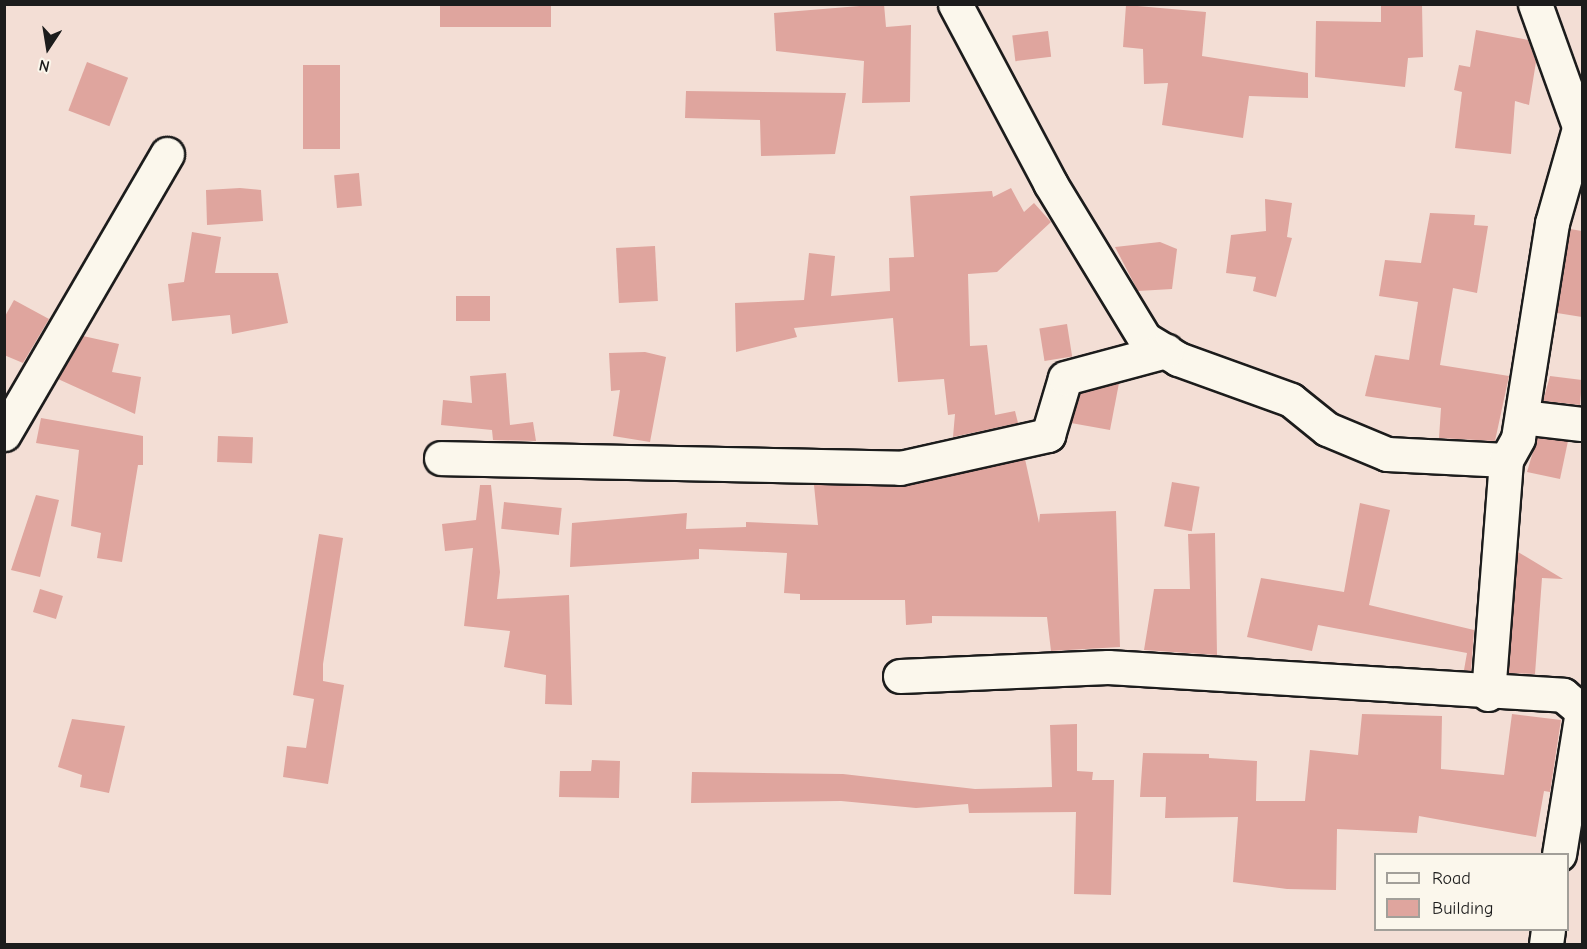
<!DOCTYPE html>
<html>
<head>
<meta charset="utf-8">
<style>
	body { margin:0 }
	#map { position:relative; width:1587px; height:949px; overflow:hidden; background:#f3ded5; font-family:"Comic Neue",sans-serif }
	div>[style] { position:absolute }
	.building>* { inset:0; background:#dfa59e; transform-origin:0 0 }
	.roads { filter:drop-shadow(2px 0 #1c1c1c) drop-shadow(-2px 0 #1c1c1c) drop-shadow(0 2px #1c1c1c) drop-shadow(0 -2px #1c1c1c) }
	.minor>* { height:33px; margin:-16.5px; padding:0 16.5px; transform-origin:16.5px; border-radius:16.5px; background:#fbf7ec }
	span { translate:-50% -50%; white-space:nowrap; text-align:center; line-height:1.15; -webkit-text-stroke:6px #fbf7ec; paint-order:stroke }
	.frame { position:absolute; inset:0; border:6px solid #1c1c1c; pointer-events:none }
	.legend { position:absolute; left:1374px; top:853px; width:195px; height:78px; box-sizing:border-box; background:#fbf7ec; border:2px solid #a29f99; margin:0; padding:8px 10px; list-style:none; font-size:18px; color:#1c1c1c }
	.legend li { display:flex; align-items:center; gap:12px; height:30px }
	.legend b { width:30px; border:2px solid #a29f99 }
	.north { position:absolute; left:18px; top:18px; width:60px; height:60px; -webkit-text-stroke:4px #fbf7ec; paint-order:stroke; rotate:192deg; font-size:16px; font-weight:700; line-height:24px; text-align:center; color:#1c1c1c }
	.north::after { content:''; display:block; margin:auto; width:21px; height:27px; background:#1c1c1c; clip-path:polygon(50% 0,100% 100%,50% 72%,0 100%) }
</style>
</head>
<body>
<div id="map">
	<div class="building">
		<div style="left:551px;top:4px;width:23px;height:111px;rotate:90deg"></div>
		<div style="clip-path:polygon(884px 4px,886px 27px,911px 25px,910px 102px,862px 103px,864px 61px,776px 51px,774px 13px)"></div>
		<div style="clip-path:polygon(1381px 4px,1422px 4px,1423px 57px,1408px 58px,1405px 87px,1315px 77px,1316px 21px,1381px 22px)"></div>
		<div style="clip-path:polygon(1126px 5px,1206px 12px,1202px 56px,1308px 73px,1308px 98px,1249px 96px,1243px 138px,1162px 125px,1168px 83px,1144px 84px,1143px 49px,1123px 47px)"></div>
		<div style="clip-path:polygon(1476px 30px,1528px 40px,1536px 62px,1529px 105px,1515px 101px,1511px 154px,1455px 148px,1462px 92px,1454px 90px,1459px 65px,1470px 67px)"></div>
		<div style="left:1048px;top:31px;width:26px;height:36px;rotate:83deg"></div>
		<div style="left:87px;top:62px;width:44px;height:52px;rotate:21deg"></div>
		<div style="left:303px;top:65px;width:37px;height:84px"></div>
		<div style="clip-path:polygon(686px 91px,846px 93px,835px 154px,761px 156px,760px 120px,685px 118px)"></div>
		<div style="left:359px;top:173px;width:33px;height:25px;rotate:85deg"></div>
		<div style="clip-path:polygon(240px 188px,261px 190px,263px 221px,207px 225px,206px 190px)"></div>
		<div style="clip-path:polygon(1011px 188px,1024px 212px,1034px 203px,1051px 222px,997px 272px,968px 274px,970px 346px,987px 345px,995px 415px,1015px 411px,1018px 423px,953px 437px,955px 414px,948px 415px,944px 379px,898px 382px,893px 318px,794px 328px,797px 337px,736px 352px,735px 303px,804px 300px,809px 253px,835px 256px,831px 296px,890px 291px,889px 258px,914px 257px,910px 196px,992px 191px,993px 197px)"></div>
		<div style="clip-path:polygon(1265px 199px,1292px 203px,1287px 237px,1292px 238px,1276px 297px,1253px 291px,1256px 277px,1226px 273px,1231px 235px,1266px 231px)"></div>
		<div style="clip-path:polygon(1430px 213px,1475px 215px,1474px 225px,1488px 226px,1477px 293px,1453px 288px,1440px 365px,1509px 376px,1495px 441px,1439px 438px,1441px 408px,1365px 396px,1375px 355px,1409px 360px,1418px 302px,1379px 296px,1385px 260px,1421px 263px)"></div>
		<div style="clip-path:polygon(1570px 229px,1582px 231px,1582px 317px,1557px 313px)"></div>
		<div style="clip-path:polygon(192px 232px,221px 237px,215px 273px,278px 273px,288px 323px,232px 334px,230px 315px,172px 321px,168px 284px,184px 282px)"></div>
		<div style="clip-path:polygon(1160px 242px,1177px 249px,1172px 289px,1138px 291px,1115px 247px)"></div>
		<div style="left:655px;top:246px;width:55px;height:39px;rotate:87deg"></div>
		<div style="left:490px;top:296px;width:25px;height:34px;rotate:90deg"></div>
		<div style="clip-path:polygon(14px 300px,49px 319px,23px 363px,4px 355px,4px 318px)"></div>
		<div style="left:1067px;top:324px;width:33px;height:28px;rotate:81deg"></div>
		<div style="clip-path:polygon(83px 336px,119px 344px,112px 372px,141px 377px,135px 414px,58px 379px)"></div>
		<div style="clip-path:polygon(645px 352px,666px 357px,650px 442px,613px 436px,620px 390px,611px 391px,609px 353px)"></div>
		<div style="clip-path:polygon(506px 373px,510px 425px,533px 422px,536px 441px,493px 440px,492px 430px,441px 425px,443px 400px,472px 403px,470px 376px)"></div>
		<div style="clip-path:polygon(1550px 376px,1582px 380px,1580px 405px,1543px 401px)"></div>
		<div style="clip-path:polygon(1119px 383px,1110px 430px,1071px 423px,1080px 393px)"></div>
		<div style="clip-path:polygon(41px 418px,143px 436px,143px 465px,138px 465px,122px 562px,97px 558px,101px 533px,71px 526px,79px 450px,36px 443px)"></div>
		<div style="left:218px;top:436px;width:35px;height:26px;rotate:2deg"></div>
		<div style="clip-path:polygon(1537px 438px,1568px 441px,1560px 479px,1527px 472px)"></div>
		<div style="clip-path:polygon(1025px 459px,1039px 523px,1040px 514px,1116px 511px,1120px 647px,1051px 651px,1047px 617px,932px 616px,932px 623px,906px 625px,905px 600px,800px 600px,800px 594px,784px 593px,787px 553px,699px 549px,699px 559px,570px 567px,572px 523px,687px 513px,686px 529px,746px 527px,746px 522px,818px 525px,814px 485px,904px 486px)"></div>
		<div style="left:1172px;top:482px;width:28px;height:45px;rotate:10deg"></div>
		<div style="clip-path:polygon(480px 485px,491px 485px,500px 572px,497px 599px,569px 595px,572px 705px,545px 704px,546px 675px,504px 667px,510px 631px,464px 626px,473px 548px,445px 551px,442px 524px,476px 520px)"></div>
		<div style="clip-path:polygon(36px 495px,59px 500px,40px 577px,11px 570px)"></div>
		<div style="left:504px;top:502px;width:58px;height:27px;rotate:6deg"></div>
		<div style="clip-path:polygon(1360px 503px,1390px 510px,1369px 605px,1474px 630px,1471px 671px,1464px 670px,1467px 653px,1318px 625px,1312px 651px,1247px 637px,1261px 578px,1344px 592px)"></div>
		<div style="clip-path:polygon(1215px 533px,1217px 655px,1144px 650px,1154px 589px,1190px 589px,1188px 534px)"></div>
		<div style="clip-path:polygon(319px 534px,343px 538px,323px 664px,323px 681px,344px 685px,328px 784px,283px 777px,287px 746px,306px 748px,314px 699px,293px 695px)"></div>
		<div style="clip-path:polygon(1518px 552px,1563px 579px,1542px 578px,1535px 674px,1508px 673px)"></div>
		<div style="left:40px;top:589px;width:24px;height:24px;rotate:17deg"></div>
		<div style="clip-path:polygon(1362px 714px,1442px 716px,1441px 769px,1504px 775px,1512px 714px,1561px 720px,1550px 792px,1544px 791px,1536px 837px,1419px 816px,1417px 833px,1337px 829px,1336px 890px,1287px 889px,1233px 882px,1238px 817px,1165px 818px,1166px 797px,1140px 797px,1143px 753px,1209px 754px,1209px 758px,1257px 761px,1256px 801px,1305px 801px,1310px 750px,1358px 755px)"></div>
		<div style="clip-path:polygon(72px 719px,125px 726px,109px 793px,80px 787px,82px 775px,58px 767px)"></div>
		<div style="clip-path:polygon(1077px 724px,1077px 771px,1093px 772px,1092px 780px,1114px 780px,1111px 895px,1074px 894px,1076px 812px,969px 813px,968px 804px,916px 808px,841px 801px,691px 803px,692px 772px,843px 774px,975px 789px,1052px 787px,1050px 725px)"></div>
		<div style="clip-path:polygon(592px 760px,620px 761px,619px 798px,559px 797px,560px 771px,591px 771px)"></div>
	</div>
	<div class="roads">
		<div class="minor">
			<div style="left:955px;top:4px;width:203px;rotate:62deg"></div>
			<div style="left:1050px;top:183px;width:183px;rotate:58.7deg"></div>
			<div style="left:1145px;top:339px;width:39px;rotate:31deg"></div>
			<div style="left:1178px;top:359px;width:120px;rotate:19.9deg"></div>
			<div style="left:1291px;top:400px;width:46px;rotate:38.9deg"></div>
			<div style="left:1327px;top:429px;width:65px;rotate:22.6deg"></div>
			<div style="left:1387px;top:454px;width:119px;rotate:2.9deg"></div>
			<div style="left:1535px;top:4px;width:130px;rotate:70.2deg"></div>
			<div style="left:1522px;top:417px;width:60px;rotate:6.7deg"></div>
			<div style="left:4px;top:434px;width:324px;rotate:-59.8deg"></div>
			<div style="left:441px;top:458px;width:459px;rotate:1.2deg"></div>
			<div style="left:900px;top:468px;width:152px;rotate:-12.6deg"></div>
			<div style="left:1048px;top:435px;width:59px;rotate:-73.4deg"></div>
			<div style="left:1065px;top:378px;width:105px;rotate:-15deg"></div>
			<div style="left:900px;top:676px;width:208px;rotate:-2.5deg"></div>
			<div style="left:1108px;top:667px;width:456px;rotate:3.5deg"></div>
			<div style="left:1563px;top:695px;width:25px;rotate:40deg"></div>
			<div style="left:1582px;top:711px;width:145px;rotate:99.1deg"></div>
			<div style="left:1488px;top:694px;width:235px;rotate:-85.6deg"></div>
			<div style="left:1506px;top:460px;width:25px;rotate:-61deg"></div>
			<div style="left:1518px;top:438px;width:218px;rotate:-81deg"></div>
			<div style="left:1552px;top:223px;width:109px;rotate:-74.1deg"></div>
			<div style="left:1546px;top:944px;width:14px;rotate:-82deg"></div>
		</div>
	</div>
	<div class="frame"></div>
	<ul class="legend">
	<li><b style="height:8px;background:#fbf7ec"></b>Road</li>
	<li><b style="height:16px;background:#dfa59e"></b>Building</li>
	</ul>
	<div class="north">N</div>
</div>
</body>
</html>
